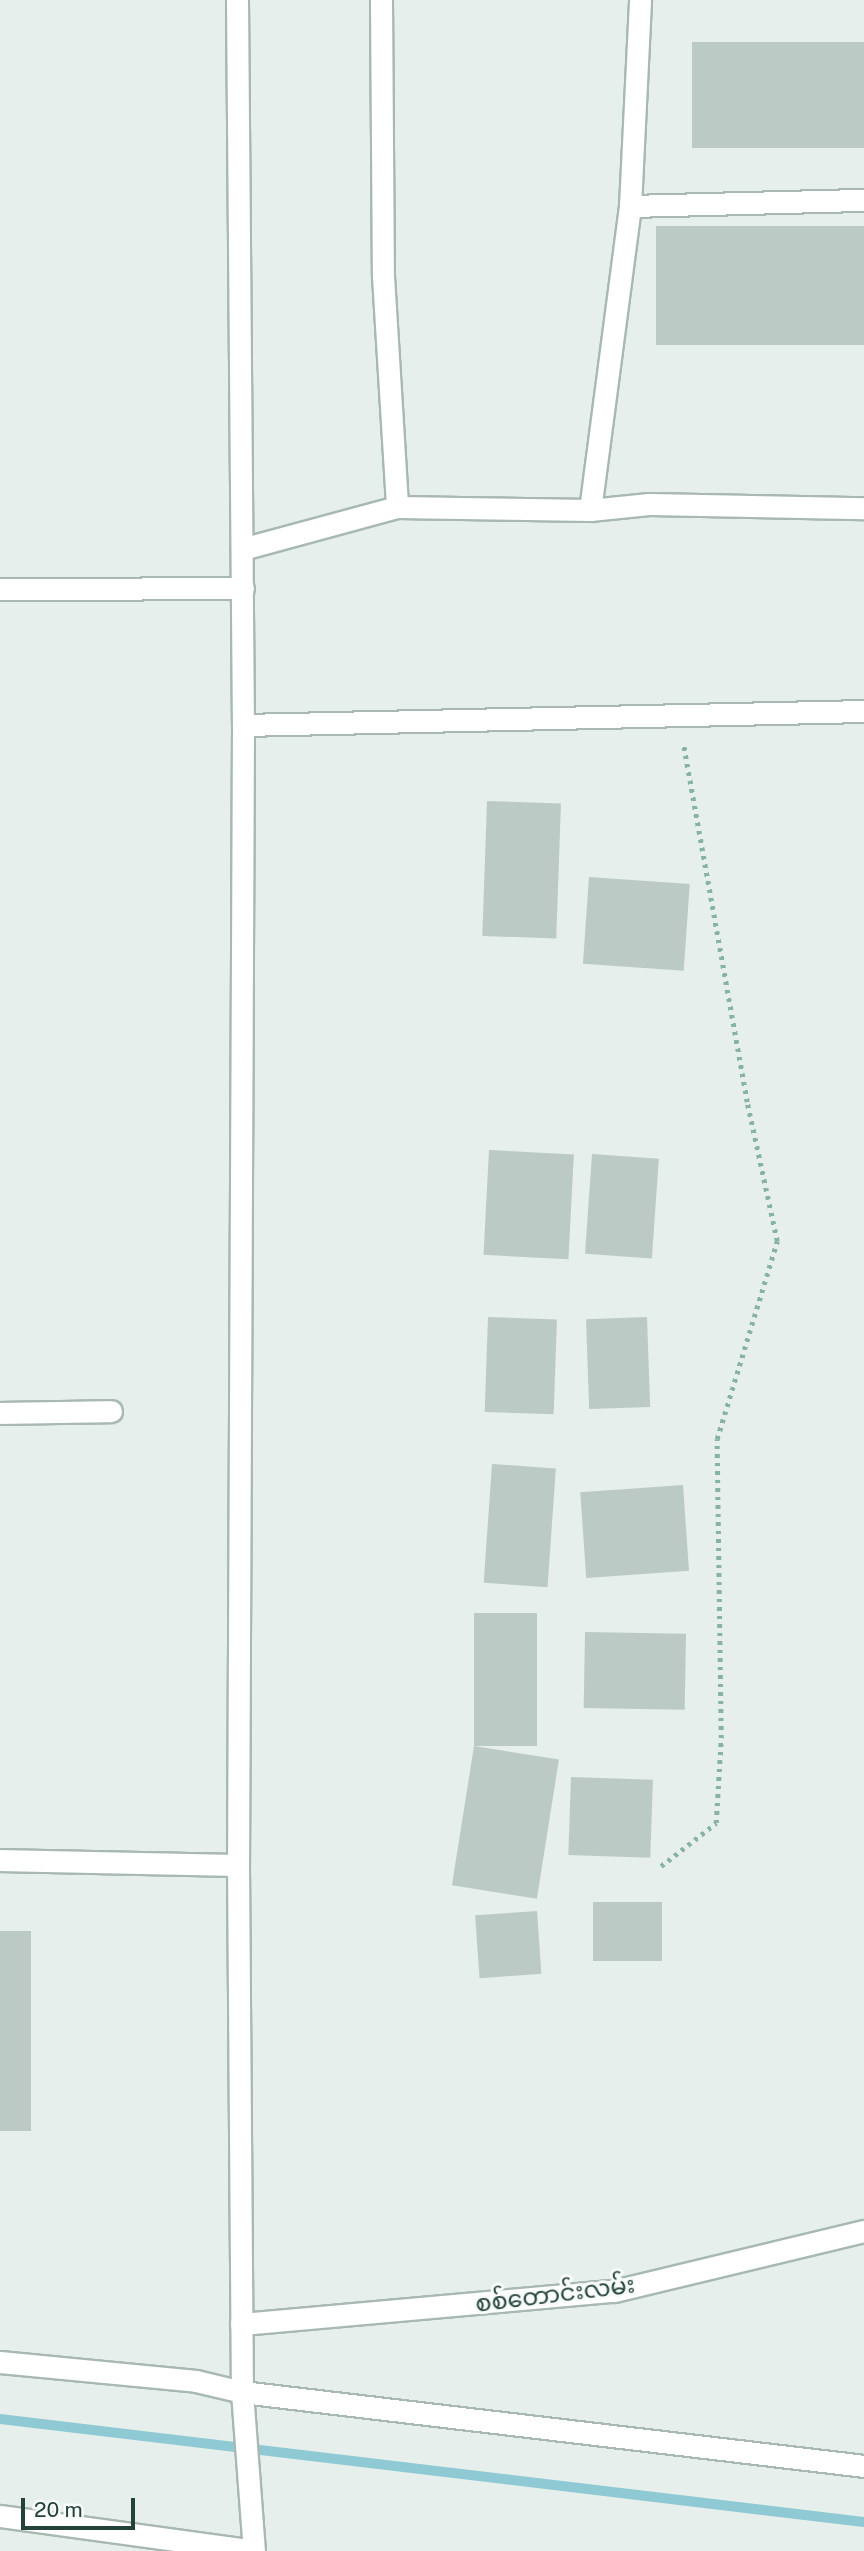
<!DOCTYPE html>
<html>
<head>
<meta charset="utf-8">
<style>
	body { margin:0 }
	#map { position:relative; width:864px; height:2551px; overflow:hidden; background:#e6efeb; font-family:"Public Sans","Noto Sans Myanmar",sans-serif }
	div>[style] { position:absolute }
	.stream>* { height:10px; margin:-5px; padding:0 5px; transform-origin:5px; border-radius:5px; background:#8ec9d4 }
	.building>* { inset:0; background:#bbcac4; transform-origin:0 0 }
	.path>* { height:4.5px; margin-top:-2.25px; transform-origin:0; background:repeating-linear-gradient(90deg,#86b3a5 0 3.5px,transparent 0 8.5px) }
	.roads { filter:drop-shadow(2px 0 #a8b8b2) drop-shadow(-2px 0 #a8b8b2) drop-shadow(0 2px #a8b8b2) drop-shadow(0 -2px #a8b8b2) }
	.minor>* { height:21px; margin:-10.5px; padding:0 10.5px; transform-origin:10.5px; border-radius:10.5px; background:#fff }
	.tertiary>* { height:21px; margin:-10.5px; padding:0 10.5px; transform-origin:10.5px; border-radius:10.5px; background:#fff }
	span { translate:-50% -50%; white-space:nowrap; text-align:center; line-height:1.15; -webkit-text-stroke:6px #f7fbf9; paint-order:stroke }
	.street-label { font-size:24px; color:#24423a }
	.scale { position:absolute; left:21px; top:2498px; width:114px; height:32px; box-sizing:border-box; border:4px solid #24423a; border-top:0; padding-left:9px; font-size:21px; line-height:24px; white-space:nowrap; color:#24423a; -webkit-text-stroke:5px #f7fbf9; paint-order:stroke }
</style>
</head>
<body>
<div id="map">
	<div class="stream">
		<div style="left:0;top:2419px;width:870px;rotate:6.8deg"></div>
	</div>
	<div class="building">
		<div style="left:864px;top:42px;width:106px;height:172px;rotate:90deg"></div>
		<div style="left:864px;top:226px;width:119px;height:208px;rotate:90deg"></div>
		<div style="left:487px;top:801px;width:74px;height:135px;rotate:2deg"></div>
		<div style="left:589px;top:877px;width:101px;height:87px;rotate:4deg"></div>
		<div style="left:489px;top:1150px;width:85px;height:105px;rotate:3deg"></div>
		<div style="left:592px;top:1154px;width:67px;height:100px;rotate:4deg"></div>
		<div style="left:488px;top:1317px;width:69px;height:95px;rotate:2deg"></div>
		<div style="left:647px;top:1317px;width:90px;height:61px;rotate:88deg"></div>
		<div style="left:492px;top:1464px;width:64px;height:119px;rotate:4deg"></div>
		<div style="left:683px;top:1485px;width:86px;height:103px;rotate:86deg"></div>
		<div style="left:474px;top:1613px;width:63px;height:133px"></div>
		<div style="left:585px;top:1632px;width:101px;height:76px;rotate:1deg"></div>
		<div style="left:474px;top:1746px;width:86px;height:141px;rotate:9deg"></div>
		<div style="left:571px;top:1777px;width:82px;height:78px;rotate:2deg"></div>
		<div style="left:662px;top:1902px;width:59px;height:69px;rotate:90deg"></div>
		<div style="left:537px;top:1911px;width:63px;height:62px;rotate:86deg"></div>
		<div style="left:0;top:1931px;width:31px;height:200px"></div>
	</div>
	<div class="path">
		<div style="left:661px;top:1866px;width:70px;rotate:-38deg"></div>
		<div style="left:716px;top:1823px;width:85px;rotate:-86.6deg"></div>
		<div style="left:721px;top:1738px;width:299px;rotate:-90.8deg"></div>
		<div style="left:717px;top:1439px;width:207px;rotate:-73.1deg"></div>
		<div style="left:777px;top:1241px;width:142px;rotate:-102.2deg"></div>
		<div style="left:747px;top:1102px;width:365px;rotate:-100.1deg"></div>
	</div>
	<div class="roads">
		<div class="minor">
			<div style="left:381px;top:0;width:276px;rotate:89.6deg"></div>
			<div style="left:383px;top:276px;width:231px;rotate:86.5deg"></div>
			<div style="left:630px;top:206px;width:234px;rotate:-1.5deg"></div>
			<div style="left:590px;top:510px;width:307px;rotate:-82.5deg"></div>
			<div style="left:630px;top:206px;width:206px;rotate:-87.2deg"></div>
			<div style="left:242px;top:549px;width:161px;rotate:-15.2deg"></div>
			<div style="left:397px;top:507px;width:193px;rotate:0.9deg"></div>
			<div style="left:590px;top:510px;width:59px;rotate:-5.8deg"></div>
			<div style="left:649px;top:504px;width:215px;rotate:1.1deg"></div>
			<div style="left:0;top:589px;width:243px;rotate:-0.2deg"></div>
			<div style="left:243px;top:725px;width:621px;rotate:-1.29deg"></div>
			<div style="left:0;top:1413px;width:111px;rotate:-1deg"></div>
			<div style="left:0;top:1860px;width:238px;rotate:1.2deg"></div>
			<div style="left:241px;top:2324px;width:374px;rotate:-5.1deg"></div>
			<div style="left:614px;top:2291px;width:257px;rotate:-13.5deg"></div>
			<div style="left:0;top:2362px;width:197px;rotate:5.5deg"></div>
			<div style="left:196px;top:2381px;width:47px;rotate:13.4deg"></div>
			<div style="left:242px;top:2392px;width:626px;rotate:6.78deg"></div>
			<div style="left:0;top:2516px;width:256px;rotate:7.8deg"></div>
		</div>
		<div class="tertiary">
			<div style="left:237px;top:0;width:725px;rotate:89.53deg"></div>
			<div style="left:243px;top:725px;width:1140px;rotate:90.25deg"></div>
			<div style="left:238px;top:1865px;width:527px;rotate:89.57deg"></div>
			<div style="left:242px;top:2392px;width:159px;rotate:85.7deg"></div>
		</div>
	</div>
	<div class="street-label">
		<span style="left:555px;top:2294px;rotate:-7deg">စစ်တောင်းလမ်း</span>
	</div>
	<div class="scale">20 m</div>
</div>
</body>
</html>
